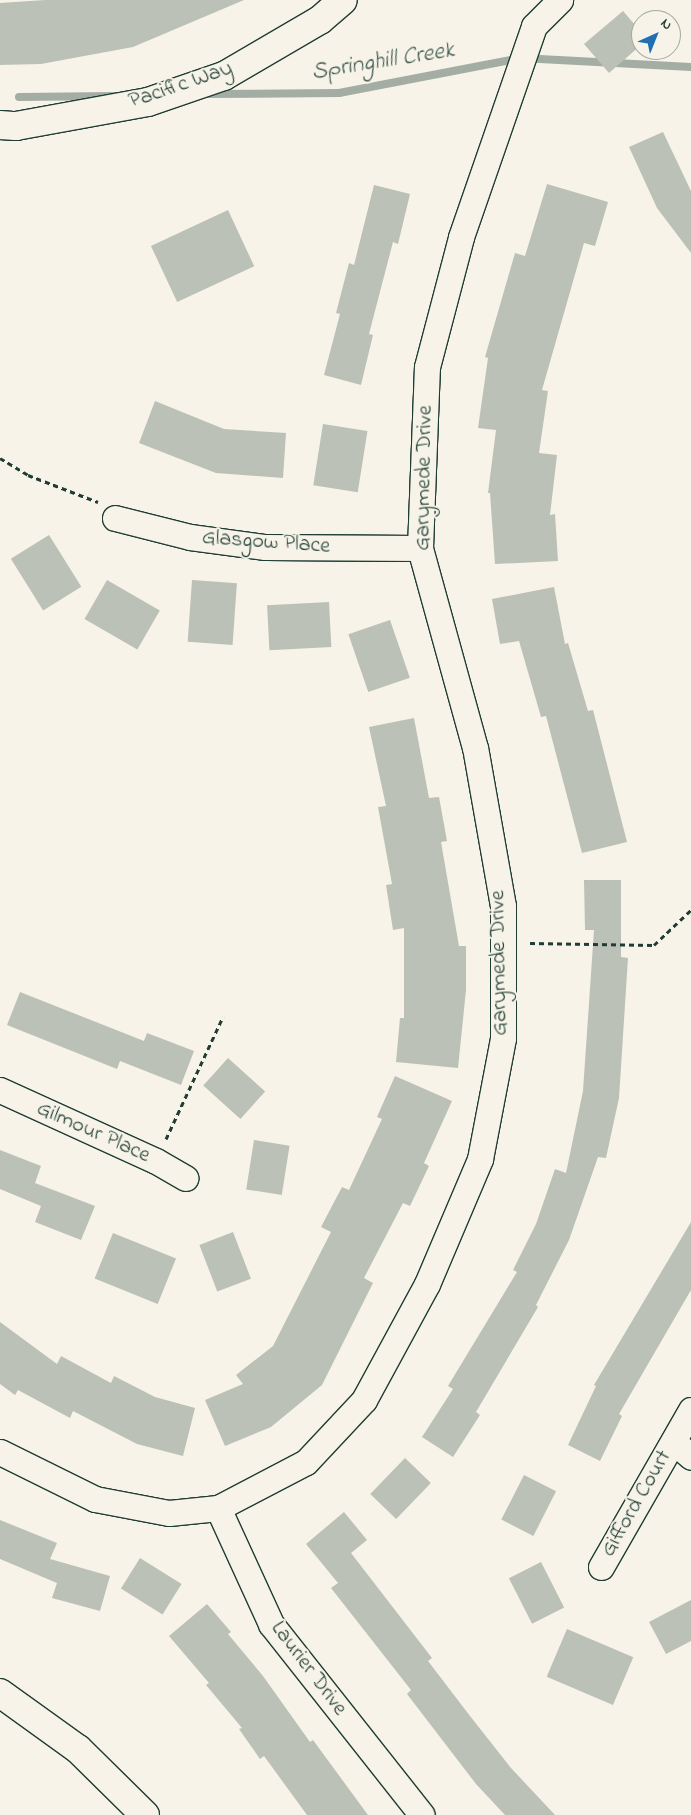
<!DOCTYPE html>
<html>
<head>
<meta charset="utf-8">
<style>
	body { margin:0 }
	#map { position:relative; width:691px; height:1815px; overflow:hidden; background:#f7f3e8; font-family:"Indie Flower",sans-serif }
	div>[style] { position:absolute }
	.stream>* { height:8px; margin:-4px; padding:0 4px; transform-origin:4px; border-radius:4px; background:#a4ada3 }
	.building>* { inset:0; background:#bbc1b6; transform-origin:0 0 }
	.path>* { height:3px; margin-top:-1.5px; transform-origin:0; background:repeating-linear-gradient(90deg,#1f3d34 0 5px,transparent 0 9px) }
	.roads { filter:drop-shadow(1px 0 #1f3d34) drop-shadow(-1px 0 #1f3d34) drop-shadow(0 1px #1f3d34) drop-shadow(0 -1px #1f3d34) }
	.minor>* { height:25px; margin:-12.5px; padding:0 12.5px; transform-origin:12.5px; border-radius:12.5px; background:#f7f3e8 }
	.secondary>* { height:28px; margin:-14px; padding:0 14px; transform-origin:14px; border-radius:14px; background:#f7f3e8 }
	span { translate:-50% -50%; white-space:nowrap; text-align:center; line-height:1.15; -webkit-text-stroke:4px #f7f3e8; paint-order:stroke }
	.street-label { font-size:22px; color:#1f3d34 }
	.water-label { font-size:24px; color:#405950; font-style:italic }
	.north { position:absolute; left:631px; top:10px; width:50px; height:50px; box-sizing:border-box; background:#f7f3e8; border:1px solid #a1aaa0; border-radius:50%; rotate:44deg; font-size:14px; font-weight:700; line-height:20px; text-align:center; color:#1f3d34 }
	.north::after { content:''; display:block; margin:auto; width:18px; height:22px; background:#1f6fb2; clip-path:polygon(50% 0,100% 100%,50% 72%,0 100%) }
</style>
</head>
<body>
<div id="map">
	<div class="stream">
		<div style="left:203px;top:94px;width:136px;rotate:-0.4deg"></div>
		<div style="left:339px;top:93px;width:185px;rotate:-10.9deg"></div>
		<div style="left:521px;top:58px;width:170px;rotate:3deg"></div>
		<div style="left:19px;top:97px;width:95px;rotate:-0.6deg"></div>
	</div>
	<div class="building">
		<div style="clip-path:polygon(45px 0,244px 0,133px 47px,41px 64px,0 65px,0 3px)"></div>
		<div style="clip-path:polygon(623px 11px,641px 32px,641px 45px,609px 73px,584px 44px)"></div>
		<div style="clip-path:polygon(663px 132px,691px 191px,691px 253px,657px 208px,629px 147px)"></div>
		<div style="clip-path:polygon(547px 184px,608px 202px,595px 246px,584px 243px,542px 390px,548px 391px,539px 453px,557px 455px,550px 515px,555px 514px,558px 561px,495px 564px,490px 493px,488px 493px,496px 430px,478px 428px,488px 358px,485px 357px,515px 253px,525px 256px)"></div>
		<div style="clip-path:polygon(374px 185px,410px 194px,398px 244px,393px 242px,369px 334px,373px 335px,361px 385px,324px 375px,340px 314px,336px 313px,349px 263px,354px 265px)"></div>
		<div style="left:228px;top:210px;width:62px;height:85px;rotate:65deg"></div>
		<div style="clip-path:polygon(155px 401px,224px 429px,286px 433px,283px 478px,216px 473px,139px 443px)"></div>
		<div style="left:323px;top:424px;width:45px;height:62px;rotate:9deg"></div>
		<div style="left:49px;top:535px;width:61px;height:45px;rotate:58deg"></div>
		<div style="left:107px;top:580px;width:61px;height:45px;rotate:30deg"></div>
		<div style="left:192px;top:580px;width:45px;height:62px;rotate:4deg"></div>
		<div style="clip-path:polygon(554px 587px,565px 644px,568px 643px,588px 711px,593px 710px,627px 842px,582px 853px,546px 716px,541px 717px,519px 641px,500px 644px,492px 599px)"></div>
		<div style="left:329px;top:602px;width:45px;height:62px;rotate:87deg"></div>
		<div style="left:390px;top:620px;width:61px;height:44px;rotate:71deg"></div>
		<div style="clip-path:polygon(414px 718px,429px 798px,439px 797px,447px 841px,441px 842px,459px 946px,466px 946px,466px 990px,458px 1068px,396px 1062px,400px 1018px,404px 1018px,404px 928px,393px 930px,386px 885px,392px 884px,378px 807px,386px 806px,369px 727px)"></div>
		<div style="clip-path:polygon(584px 880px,621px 880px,621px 957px,628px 958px,619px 1098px,606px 1158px,598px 1157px,569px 1240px,536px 1305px,538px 1307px,476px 1412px,480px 1415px,453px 1457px,422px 1437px,453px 1389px,448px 1386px,517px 1272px,513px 1270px,536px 1224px,555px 1169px,566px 1173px,583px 1091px,594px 930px,585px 930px)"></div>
		<div style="clip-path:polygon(20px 992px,144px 1041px,147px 1033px,194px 1051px,181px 1085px,120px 1061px,117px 1069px,7px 1025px)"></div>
		<div style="left:228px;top:1058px;width:50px;height:37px;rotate:42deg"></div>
		<div style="clip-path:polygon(395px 1076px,452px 1101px,424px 1163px,429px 1166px,410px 1206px,403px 1203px,364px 1278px,373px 1283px,322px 1385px,271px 1427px,225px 1446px,205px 1400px,243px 1384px,236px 1375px,273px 1346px,331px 1232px,321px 1227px,342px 1187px,349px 1190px,382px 1119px,377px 1117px)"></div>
		<div style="left:254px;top:1140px;width:36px;height:50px;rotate:9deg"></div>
		<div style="clip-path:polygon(0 1150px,41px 1166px,35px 1183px,95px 1206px,81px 1240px,35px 1222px,41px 1206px,0 1189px)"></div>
		<div style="clip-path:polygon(691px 1222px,691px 1290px,619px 1414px,622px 1416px,600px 1461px,568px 1445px,596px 1386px,594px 1385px)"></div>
		<div style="left:233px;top:1232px;width:50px;height:36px;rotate:69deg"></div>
		<div style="left:113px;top:1233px;width:68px;height:49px;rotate:22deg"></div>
		<div style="clip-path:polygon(0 1322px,57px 1364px,61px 1356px,111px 1383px,114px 1376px,155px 1397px,195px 1408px,183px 1456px,137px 1444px,73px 1411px,70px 1418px,18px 1390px,15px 1395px,0 1384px)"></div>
		<div style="left:405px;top:1458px;width:36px;height:50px;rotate:44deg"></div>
		<div style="left:524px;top:1475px;width:36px;height:50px;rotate:27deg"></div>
		<div style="clip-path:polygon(344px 1512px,367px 1540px,351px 1553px,432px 1658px,428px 1661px,470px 1716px,511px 1768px,555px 1815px,505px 1815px,476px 1784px,407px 1694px,411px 1690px,331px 1588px,338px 1583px,306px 1544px)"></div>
		<div style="clip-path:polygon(0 1520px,57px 1543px,50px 1559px,110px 1576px,100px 1611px,52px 1598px,57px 1583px,0 1559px)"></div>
		<div style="left:140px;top:1558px;width:49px;height:36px;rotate:32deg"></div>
		<div style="left:541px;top:1562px;width:51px;height:36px;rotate:63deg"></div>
		<div style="clip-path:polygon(691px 1600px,691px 1641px,666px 1654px,649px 1622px)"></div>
		<div style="clip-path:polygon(207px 1604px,231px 1632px,228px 1634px,263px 1676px,310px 1742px,313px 1740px,368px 1815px,307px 1815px,264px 1756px,260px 1759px,239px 1729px,242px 1728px,206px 1685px,209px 1683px,169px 1636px)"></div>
		<div style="left:567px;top:1629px;width:72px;height:52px;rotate:23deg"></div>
	</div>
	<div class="path">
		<div style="left:0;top:458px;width:33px;rotate:31deg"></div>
		<div style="left:28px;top:475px;width:75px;rotate:21.1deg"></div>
		<div style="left:530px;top:943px;width:124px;rotate:0.9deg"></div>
		<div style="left:654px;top:945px;width:51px;rotate:-43.4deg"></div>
		<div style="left:166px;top:1139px;width:135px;rotate:-65deg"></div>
	</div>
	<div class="roads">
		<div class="minor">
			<div style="left:115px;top:518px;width:77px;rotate:14.2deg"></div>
			<div style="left:190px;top:537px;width:76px;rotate:7.6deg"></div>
			<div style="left:265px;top:547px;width:155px;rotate:0.4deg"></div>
			<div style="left:0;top:1090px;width:171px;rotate:24.5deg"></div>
			<div style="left:156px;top:1161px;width:34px;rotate:30deg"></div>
			<div style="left:674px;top:1442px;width:23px;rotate:41deg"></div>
			<div style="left:0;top:1452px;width:106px;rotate:26.3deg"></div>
			<div style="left:95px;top:1499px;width:75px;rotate:10.7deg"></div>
			<div style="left:169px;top:1513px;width:49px;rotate:-5.8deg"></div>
			<div style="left:218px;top:1508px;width:99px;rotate:-27.6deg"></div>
			<div style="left:306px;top:1462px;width:85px;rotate:-46.9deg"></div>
			<div style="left:364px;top:1400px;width:132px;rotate:-61.5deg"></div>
			<div style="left:427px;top:1284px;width:136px;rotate:-67deg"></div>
			<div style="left:480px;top:1159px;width:123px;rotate:-79.2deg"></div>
			<div style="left:503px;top:1038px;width:132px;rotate:-90deg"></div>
			<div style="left:503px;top:906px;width:160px;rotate:-100deg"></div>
			<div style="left:475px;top:748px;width:207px;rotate:-105.4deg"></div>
			<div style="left:420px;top:548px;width:181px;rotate:-87.8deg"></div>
			<div style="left:427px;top:367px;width:134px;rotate:-75.3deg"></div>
			<div style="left:461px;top:237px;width:223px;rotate:-70.9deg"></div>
			<div style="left:534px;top:26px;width:37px;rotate:-45deg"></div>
			<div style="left:218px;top:1508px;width:128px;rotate:65.4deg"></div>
			<div style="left:271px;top:1624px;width:243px;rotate:51.7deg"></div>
			<div style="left:601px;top:1567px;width:181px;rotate:-60.2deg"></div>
		</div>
		<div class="secondary">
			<div style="left:0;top:125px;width:16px;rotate:4deg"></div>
			<div style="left:16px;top:126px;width:134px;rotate:-10.3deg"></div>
			<div style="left:148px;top:102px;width:80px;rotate:-18.9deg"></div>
			<div style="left:224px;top:76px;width:111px;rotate:-30.3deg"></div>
			<div style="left:320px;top:20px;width:30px;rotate:-41deg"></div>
			<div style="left:0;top:1693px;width:96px;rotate:35.7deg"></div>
			<div style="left:78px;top:1749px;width:94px;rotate:44.6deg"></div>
		</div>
	</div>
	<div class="street-label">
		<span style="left:181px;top:86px;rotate:-19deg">Pacific Way</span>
		<span style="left:425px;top:478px;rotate:-89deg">Garymede Drive</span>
		<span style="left:266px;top:543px;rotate:4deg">Glasgow Place</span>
		<span style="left:500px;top:963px;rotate:-91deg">Garymede Drive</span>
		<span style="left:93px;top:1133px;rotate:24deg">Gilmour Place</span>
		<span style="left:637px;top:1504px;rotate:-60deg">Gifford Court</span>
		<span style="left:308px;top:1669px;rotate:53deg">Laurier Drive</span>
	</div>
	<div class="water-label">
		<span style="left:383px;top:62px;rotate:-9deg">Springhill Creek</span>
	</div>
	<div class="north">N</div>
</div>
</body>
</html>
